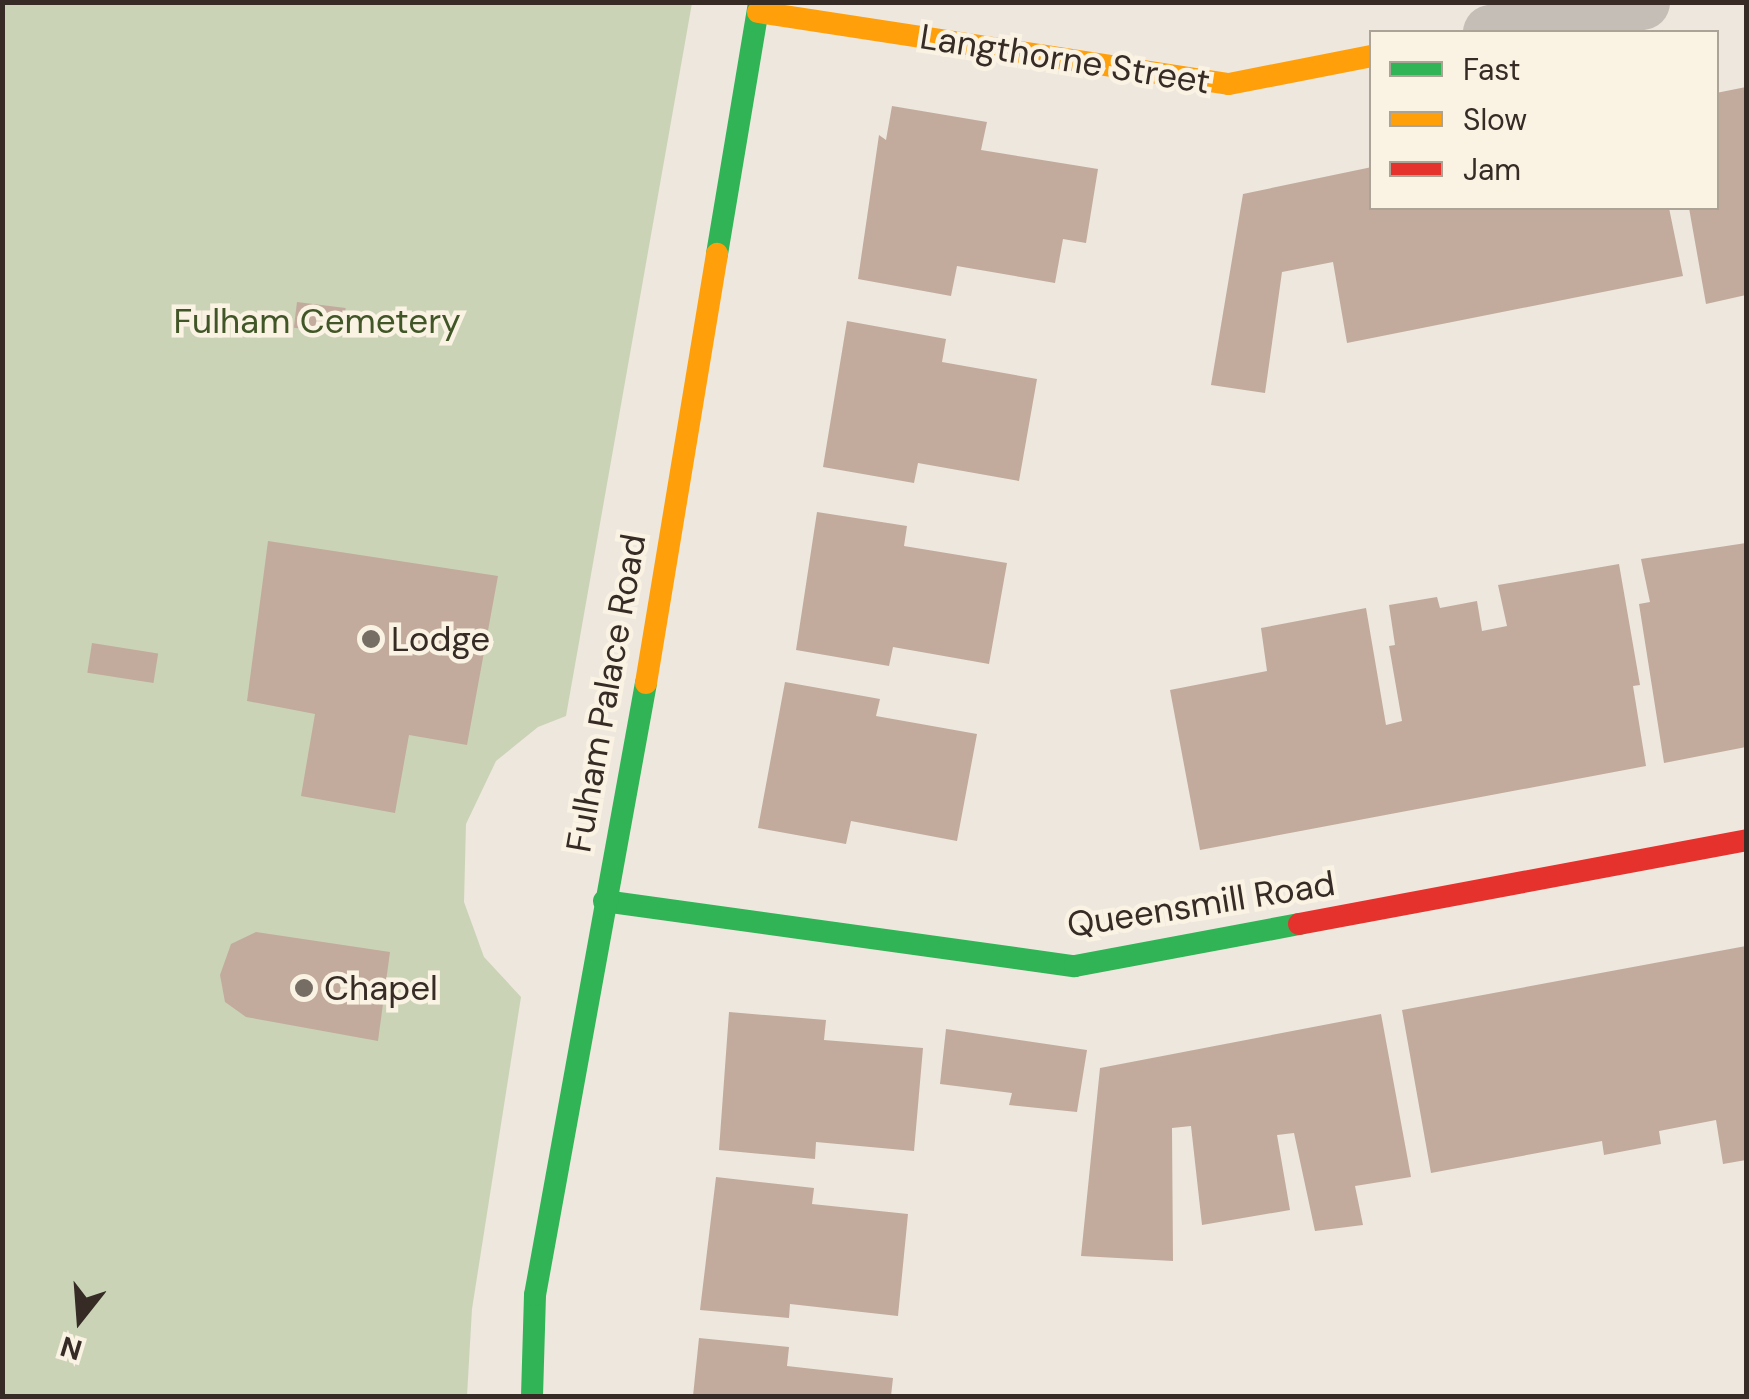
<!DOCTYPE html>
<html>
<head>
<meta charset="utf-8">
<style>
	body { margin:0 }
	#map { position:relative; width:1749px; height:1399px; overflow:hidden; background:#ede7dd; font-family:"DM Sans",sans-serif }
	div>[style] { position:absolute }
	.green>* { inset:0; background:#cbd3b6 }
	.building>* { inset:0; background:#c2ab9d; transform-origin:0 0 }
	.street>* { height:55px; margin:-27.5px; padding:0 27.5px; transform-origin:27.5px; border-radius:27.5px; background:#c5beb7 }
	.fast>* { height:22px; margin:-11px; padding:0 11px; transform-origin:11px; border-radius:11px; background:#30b455 }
	.slow>* { height:22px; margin:-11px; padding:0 11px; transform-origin:11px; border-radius:11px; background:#ff9f0a }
	.jam>* { height:22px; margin:-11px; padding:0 11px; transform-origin:11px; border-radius:11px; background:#e5322d }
	.dots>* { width:28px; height:28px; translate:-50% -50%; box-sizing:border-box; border:5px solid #faf2e3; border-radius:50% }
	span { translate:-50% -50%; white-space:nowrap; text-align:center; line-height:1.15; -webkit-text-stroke:9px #faf2e3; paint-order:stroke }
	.street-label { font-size:35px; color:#362c25 }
	.park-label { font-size:35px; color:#415627 }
	.poi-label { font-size:35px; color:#362c25 }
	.left { translate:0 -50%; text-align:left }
	.frame { position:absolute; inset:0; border:5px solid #362c25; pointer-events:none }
	.legend { position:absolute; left:1369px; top:30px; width:350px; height:180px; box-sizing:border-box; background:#faf2e3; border:2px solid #aca397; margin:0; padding:12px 18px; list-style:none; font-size:30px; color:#362c25 }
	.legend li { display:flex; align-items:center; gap:20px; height:50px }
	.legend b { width:50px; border:2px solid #aca397 }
	.north { position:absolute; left:30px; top:1269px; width:100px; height:100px; -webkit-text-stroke:8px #faf2e3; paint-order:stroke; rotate:197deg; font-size:28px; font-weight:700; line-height:40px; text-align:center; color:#362c25 }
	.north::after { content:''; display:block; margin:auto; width:35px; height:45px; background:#362c25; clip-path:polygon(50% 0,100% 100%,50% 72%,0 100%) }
</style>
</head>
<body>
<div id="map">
	<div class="green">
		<div style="clip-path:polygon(3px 3px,692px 3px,566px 716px,538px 727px,496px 761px,466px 824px,464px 902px,484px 957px,521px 997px,472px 1309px,467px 1396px,3px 1396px)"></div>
	</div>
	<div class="building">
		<div style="clip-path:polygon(1746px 87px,1746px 295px,1706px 304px,1689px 208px,1716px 208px,1716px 93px)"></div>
		<div style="clip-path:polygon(892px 106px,987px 122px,981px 150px,1098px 169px,1086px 243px,1063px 239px,1055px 283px,957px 266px,951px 296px,858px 279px,879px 135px,886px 140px)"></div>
		<div style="clip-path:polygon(1372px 167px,1372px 208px,1669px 208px,1683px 276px,1347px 343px,1333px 262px,1282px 272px,1265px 393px,1211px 385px,1243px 194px)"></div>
		<div style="left:297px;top:302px;width:49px;height:26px;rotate:7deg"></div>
		<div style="clip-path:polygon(847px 321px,946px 339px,942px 362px,1037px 379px,1019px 481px,918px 463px,914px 483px,823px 467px)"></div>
		<div style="clip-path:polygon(817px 512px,907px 526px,904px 546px,1007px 563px,989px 664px,893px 647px,889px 666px,796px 650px)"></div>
		<div style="clip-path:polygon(268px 541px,498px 576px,467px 745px,409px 735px,395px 813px,301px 796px,315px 714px,247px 701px)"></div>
		<div style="clip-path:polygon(1746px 543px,1746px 747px,1664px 763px,1639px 604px,1650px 602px,1641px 559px)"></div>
		<div style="clip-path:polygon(1619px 564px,1640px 685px,1633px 686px,1646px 766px,1200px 850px,1170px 690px,1267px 671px,1261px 628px,1366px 608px,1386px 725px,1402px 721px,1389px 646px,1395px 645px,1389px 605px,1437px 597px,1440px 608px,1477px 601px,1482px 631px,1507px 626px,1498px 585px)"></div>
		<div style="left:92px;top:643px;width:67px;height:30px;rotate:9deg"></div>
		<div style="clip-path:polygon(785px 682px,880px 699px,876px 716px,977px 734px,957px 841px,851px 821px,846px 844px,758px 828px)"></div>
		<div style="clip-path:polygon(256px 932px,390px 952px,378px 1041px,246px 1017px,225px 1002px,220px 975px,231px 944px)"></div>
		<div style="clip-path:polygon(1746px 946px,1746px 1160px,1723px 1164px,1716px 1120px,1659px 1131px,1661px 1144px,1604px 1155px,1602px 1141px,1431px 1173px,1402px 1010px)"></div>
		<div style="clip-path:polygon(729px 1012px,826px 1020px,824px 1040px,923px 1048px,914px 1151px,816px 1142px,815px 1159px,719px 1150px)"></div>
		<div style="clip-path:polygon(1381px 1014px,1411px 1177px,1355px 1186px,1363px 1225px,1315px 1231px,1294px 1133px,1277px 1135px,1290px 1210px,1202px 1225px,1191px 1126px,1172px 1128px,1173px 1261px,1081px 1256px,1100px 1068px)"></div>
		<div style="clip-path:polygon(946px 1029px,1087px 1050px,1077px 1112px,1009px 1105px,1012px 1093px,940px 1084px)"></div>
		<div style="clip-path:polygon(716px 1177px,814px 1188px,812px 1204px,908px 1214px,898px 1316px,790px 1304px,789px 1318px,700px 1310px)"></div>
		<div style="clip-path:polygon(699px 1338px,789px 1347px,787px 1366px,893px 1378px,891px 1396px,693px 1396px)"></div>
	</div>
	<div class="street">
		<div style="left:1490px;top:32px;width:155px;rotate:-11.2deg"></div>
	</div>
	<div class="fast">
		<div style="left:717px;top:254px;width:255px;rotate:-80.5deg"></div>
		<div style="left:604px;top:901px;width:475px;rotate:7.9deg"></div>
		<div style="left:1075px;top:966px;width:228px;rotate:-10.6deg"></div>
		<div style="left:532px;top:1396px;width:101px;rotate:-88.3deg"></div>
		<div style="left:535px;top:1295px;width:622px;rotate:-79.72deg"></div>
	</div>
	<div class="slow">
		<div style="left:758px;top:12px;width:476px;rotate:8.7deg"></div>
		<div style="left:1229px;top:84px;width:146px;rotate:-11.1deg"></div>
		<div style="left:646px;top:683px;width:435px;rotate:-80.6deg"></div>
	</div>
	<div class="jam">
		<div style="left:1299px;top:924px;width:455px;rotate:-10.6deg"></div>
	</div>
	<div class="dots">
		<div style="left:371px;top:639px;background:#766d65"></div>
		<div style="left:304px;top:988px;background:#766d65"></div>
	</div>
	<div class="street-label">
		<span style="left:1065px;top:59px;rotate:9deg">Langthorne Street</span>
		<span style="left:606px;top:693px;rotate:-80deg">Fulham Palace Road</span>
		<span style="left:1201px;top:904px;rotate:-9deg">Queensmill Road</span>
	</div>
	<div class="park-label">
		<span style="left:317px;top:321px">Fulham Cemetery</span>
	</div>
	<div class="poi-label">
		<span class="left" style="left:391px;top:639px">Lodge</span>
		<span class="left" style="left:324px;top:988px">Chapel</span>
	</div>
	<div class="frame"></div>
	<ul class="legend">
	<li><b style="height:12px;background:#30b455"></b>Fast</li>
	<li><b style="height:12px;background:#ff9f0a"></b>Slow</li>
	<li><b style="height:12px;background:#e5322d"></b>Jam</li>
	</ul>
	<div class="north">N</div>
</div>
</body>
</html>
